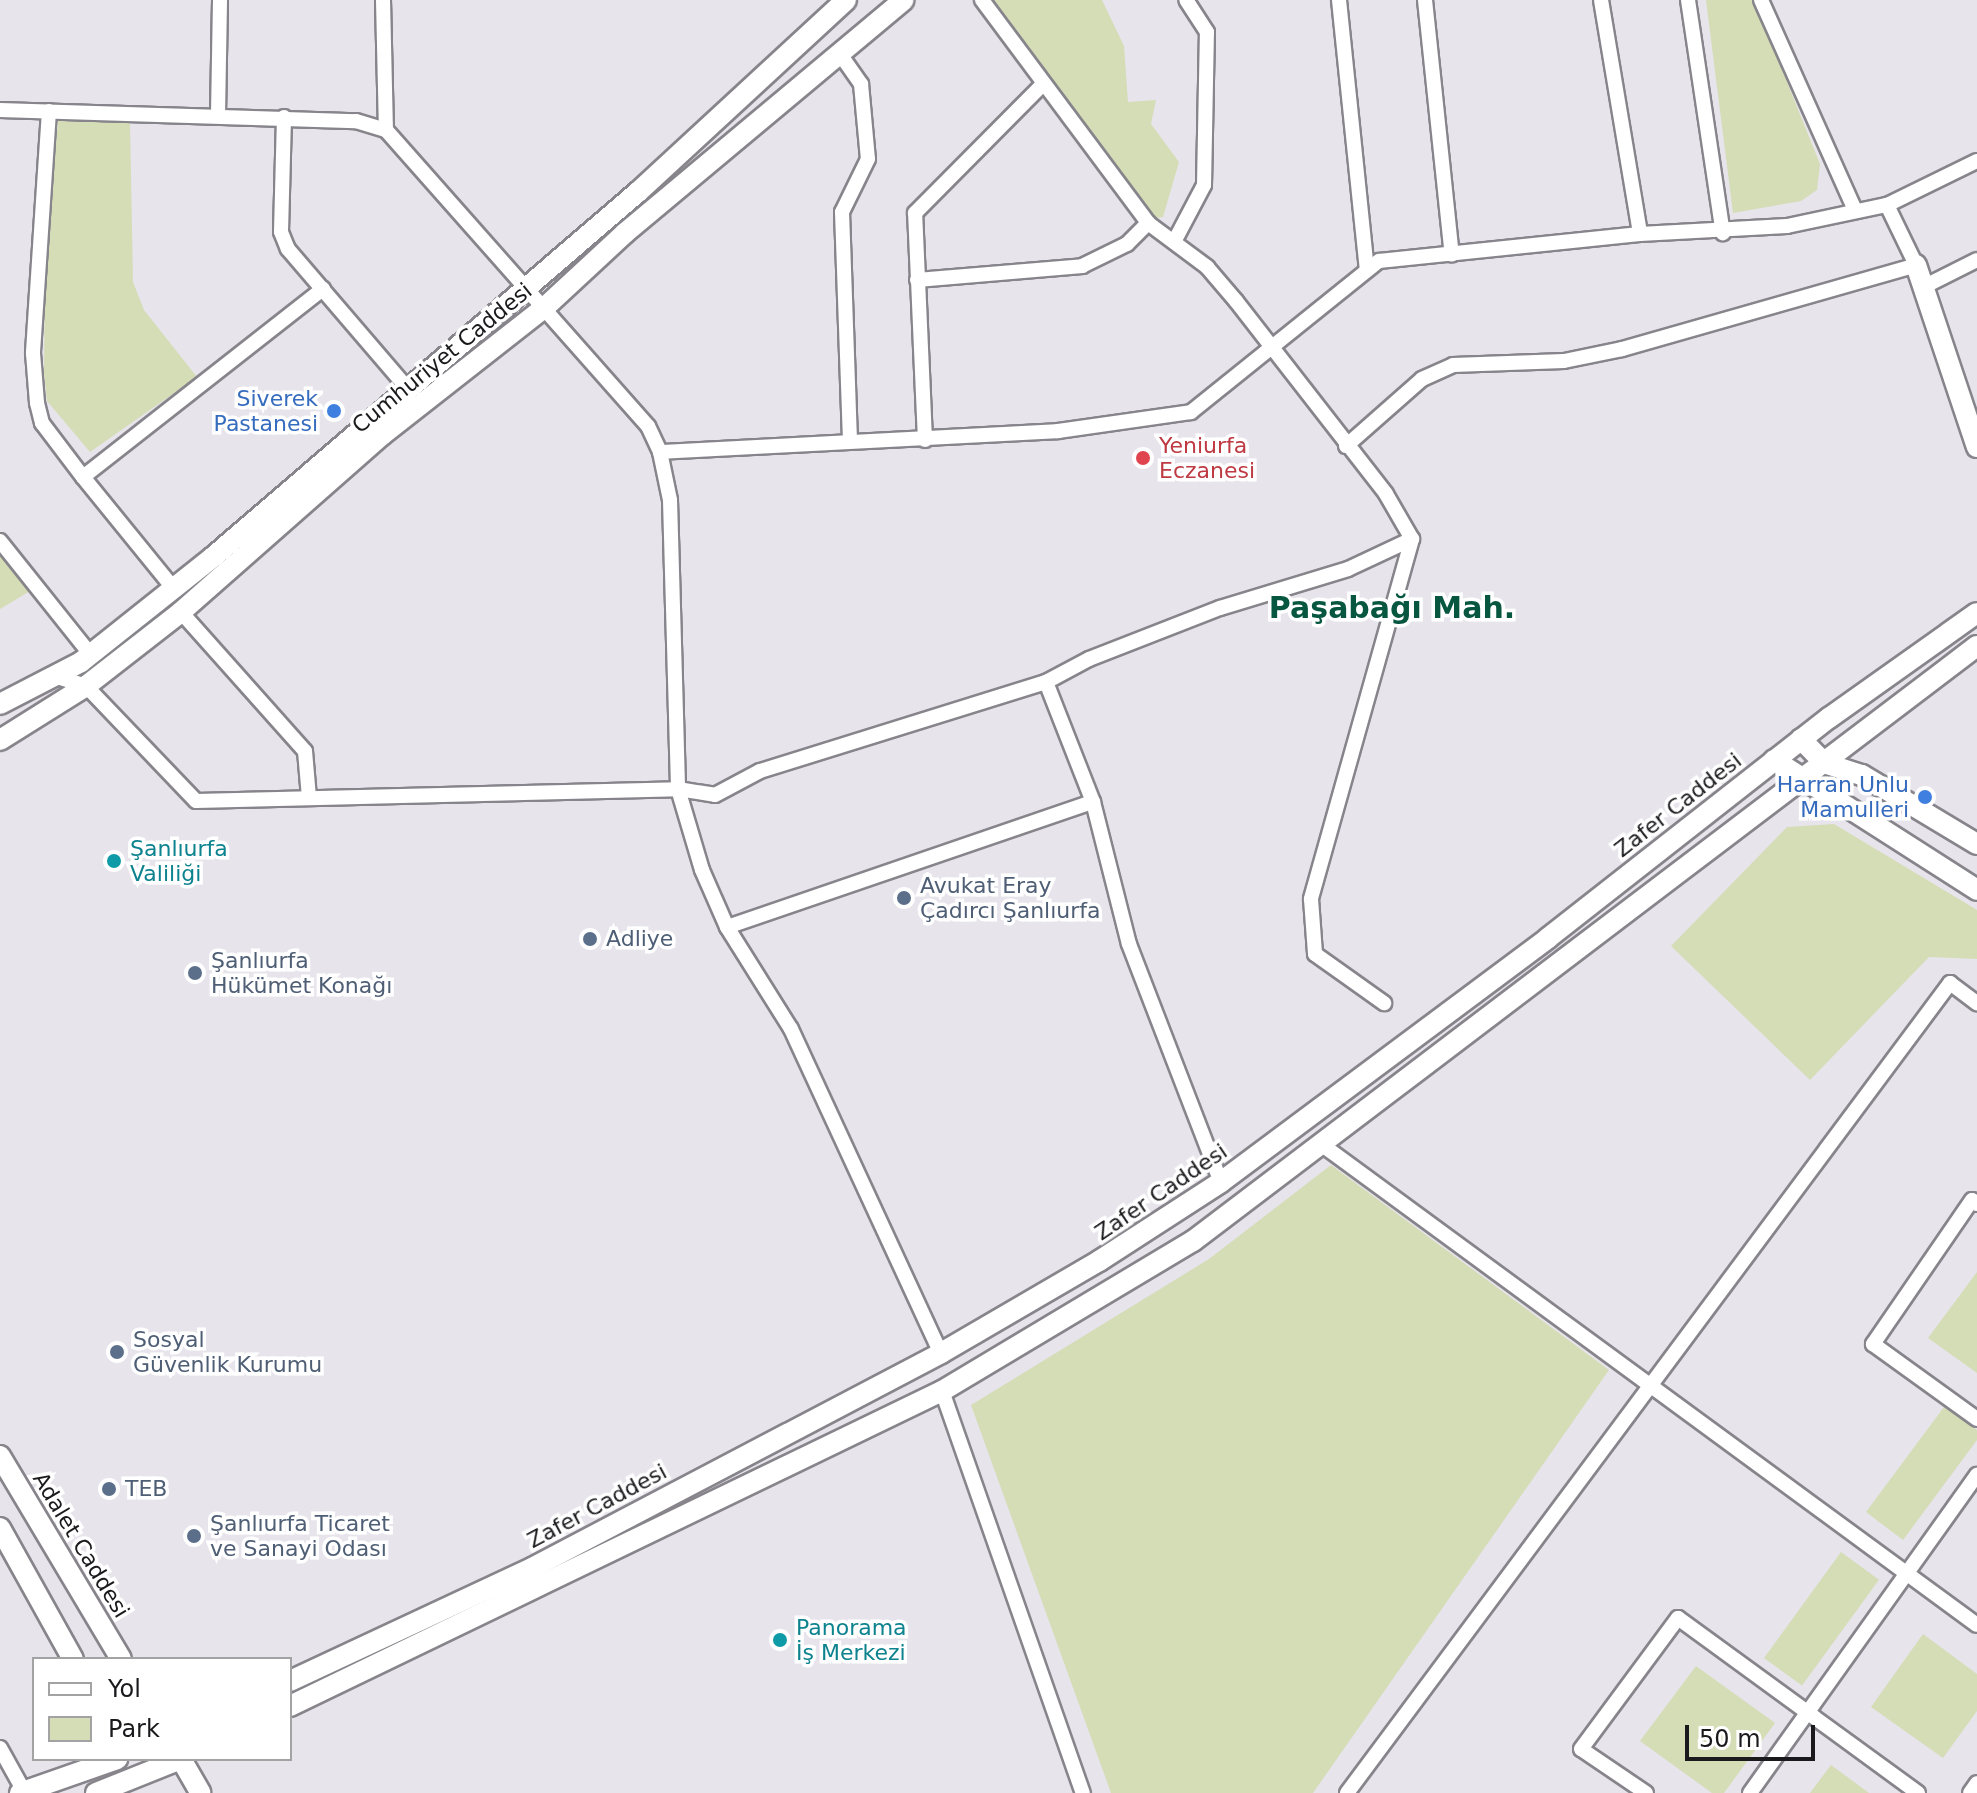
<!DOCTYPE html>
<html>
<head>
<meta charset="utf-8">
<style>
	body { margin:0 }
	#map { position:relative; width:1977px; height:1793px; overflow:hidden; background:#e7e4eb; font-family:"DejaVu Sans",sans-serif }
	div>[style] { position:absolute }
	.green>* { inset:0; background:#d5ddb6; transform-origin:0 0 }
	.roads { filter:drop-shadow(2px 0 #87858b) drop-shadow(-2px 0 #87858b) drop-shadow(0 2px #87858b) drop-shadow(0 -2px #87858b) }
	.street>* { height:14px; margin:-7px; padding:0 7px; transform-origin:7px; border-radius:7px; background:#fff }
	.secondary>* { height:20px; margin:-10px; padding:0 10px; transform-origin:10px; border-radius:10px; background:#fff }
	.dots>* { width:22px; height:22px; translate:-50% -50%; box-sizing:border-box; border:4px solid #fff; border-radius:50% }
	span { translate:-50% -50%; white-space:nowrap; text-align:center; line-height:1.15; -webkit-text-stroke:7px #fff; paint-order:stroke }
	.street-label { font-size:22px; color:#1a191c }
	.shop-label { font-size:22px; color:#366cbe }
	.right { translate:-100% -50%; text-align:right }
	.health-label { font-size:22px; color:#be3a42 }
	.left { translate:0 -50%; text-align:left }
	.culture-label { font-size:22px; color:#0d838f }
	.service-label { font-size:22px; color:#4e5e75 }
	.district-label { font-size:30px; color:#065640; font-weight:700 }
	.legend { position:absolute; left:32px; top:1657px; width:260px; height:104px; box-sizing:border-box; background:#fff; border:2px solid #a3a3a4; margin:0; padding:10px 14px; list-style:none; font-size:24px; color:#1a191c }
	.legend li { display:flex; align-items:center; gap:16px; height:40px }
	.legend b { width:40px; border:2px solid #a3a3a4 }
	.scale { position:absolute; left:1685px; top:1725px; width:130px; height:36px; box-sizing:border-box; border:4px solid #1a191c; border-top:0; padding-left:10px; font-size:24px; line-height:28px; white-space:nowrap; color:#1a191c; -webkit-text-stroke:6px #fff; paint-order:stroke }
</style>
</head>
<body>
<div id="map">
	<div class="green">
		<div style="clip-path:polygon(989px 0,1102px 0,1124px 46px,1128px 102px,1156px 100px,1151px 124px,1179px 162px,1163px 217px,1150px 219px)"></div>
		<div style="clip-path:polygon(1706px 0,1754px 0,1820px 164px,1817px 190px,1801px 201px,1733px 213px)"></div>
		<div style="clip-path:polygon(58px 121px,130px 122px,133px 282px,144px 310px,197px 377px,90px 452px,47px 401px,44px 372px,45px 267px)"></div>
		<div style="clip-path:polygon(0 556px,30px 591px,0 609px)"></div>
		<div style="clip-path:polygon(1834px 824px,1977px 910px,1977px 959px,1929px 957px,1810px 1080px,1671px 946px,1787px 827px)"></div>
		<div style="clip-path:polygon(1331px 1165px,1609px 1370px,1313px 1793px,1111px 1793px,971px 1405px,1209px 1259px)"></div>
		<div style="clip-path:polygon(1977px 1272px,1977px 1373px,1928px 1338px)"></div>
		<div style="clip-path:polygon(1944px 1407px,1977px 1430px,1977px 1440px,1903px 1540px,1866px 1512px)"></div>
		<div style="left:1841px;top:1552px;width:47px;height:131px;rotate:36deg"></div>
		<div style="clip-path:polygon(1923px 1634px,1977px 1674px,1977px 1711px,1943px 1758px,1871px 1707px)"></div>
		<div style="clip-path:polygon(1696px 1666px,1775px 1723px,1724px 1793px,1712px 1793px,1640px 1741px)"></div>
		<div style="clip-path:polygon(1831px 1765px,1869px 1793px,1810px 1793px)"></div>
	</div>
	<div class="roads">
		<div class="street">
			<div style="left:383px;top:0;width:130px;rotate:88.7deg"></div>
			<div style="left:386px;top:130px;width:395px;rotate:48.5deg"></div>
			<div style="left:648px;top:426px;width:29px;rotate:65deg"></div>
			<div style="left:660px;top:452px;width:49px;rotate:78.2deg"></div>
			<div style="left:670px;top:500px;width:289px;rotate:88.4deg"></div>
			<div style="left:678px;top:789px;width:84px;rotate:73.5deg"></div>
			<div style="left:702px;top:870px;width:62px;rotate:66.3deg"></div>
			<div style="left:727px;top:927px;width:120px;rotate:57.9deg"></div>
			<div style="left:791px;top:1029px;width:357px;rotate:65.2deg"></div>
			<div style="left:982px;top:0;width:278px;rotate:53.3deg"></div>
			<div style="left:1148px;top:223px;width:74px;rotate:36.7deg"></div>
			<div style="left:1207px;top:267px;width:45px;rotate:49.5deg"></div>
			<div style="left:1236px;top:301px;width:244px;rotate:52.1deg"></div>
			<div style="left:1386px;top:494px;width:52px;rotate:60deg"></div>
			<div style="left:1412px;top:539px;width:374px;rotate:105.7deg"></div>
			<div style="left:1311px;top:899px;width:55px;rotate:85.8deg"></div>
			<div style="left:1315px;top:954px;width:85px;rotate:35.4deg"></div>
			<div style="left:1339px;top:0;width:271px;rotate:84.1deg"></div>
			<div style="left:1425px;top:0;width:256px;rotate:84deg"></div>
			<div style="left:1601px;top:0;width:237px;rotate:80.5deg"></div>
			<div style="left:1688px;top:0;width:236px;rotate:81.5deg"></div>
			<div style="left:1761px;top:0;width:228px;rotate:65.9deg"></div>
			<div style="left:840px;top:54px;width:37px;rotate:55deg"></div>
			<div style="left:861px;top:84px;width:75px;rotate:84.7deg"></div>
			<div style="left:868px;top:159px;width:59px;rotate:116.1deg"></div>
			<div style="left:842px;top:212px;width:229px;rotate:88deg"></div>
			<div style="left:0;top:110px;width:356px;rotate:1.8deg"></div>
			<div style="left:356px;top:121px;width:31px;rotate:17deg"></div>
			<div style="left:49px;top:111px;width:243px;rotate:93.8deg"></div>
			<div style="left:33px;top:353px;width:50px;rotate:85.4deg"></div>
			<div style="left:37px;top:403px;width:21px;rotate:76deg"></div>
			<div style="left:42px;top:423px;width:68px;rotate:52.8deg"></div>
			<div style="left:83px;top:477px;width:305px;rotate:-38.1deg"></div>
			<div style="left:218px;top:115px;width:115px;rotate:-89deg"></div>
			<div style="left:284px;top:117px;width:115px;rotate:91.5deg"></div>
			<div style="left:281px;top:232px;width:18px;rotate:68deg"></div>
			<div style="left:288px;top:249px;width:183px;rotate:49.4deg"></div>
			<div style="left:1175px;top:240px;width:62px;rotate:-62.2deg"></div>
			<div style="left:1204px;top:185px;width:153px;rotate:-88.9deg"></div>
			<div style="left:1207px;top:32px;width:38px;rotate:-123deg"></div>
			<div style="left:917px;top:280px;width:166px;rotate:-4.8deg"></div>
			<div style="left:1082px;top:266px;width:50px;rotate:-26.1deg"></div>
			<div style="left:1127px;top:244px;width:30px;rotate:-45deg"></div>
			<div style="left:1923px;top:287px;width:60px;rotate:-26.6deg"></div>
			<div style="left:925px;top:440px;width:227px;rotate:-92.5deg"></div>
			<div style="left:915px;top:213px;width:182px;rotate:-45.2deg"></div>
			<div style="left:1346px;top:446px;width:101px;rotate:-41.4deg"></div>
			<div style="left:1422px;top:379px;width:34px;rotate:-24deg"></div>
			<div style="left:1453px;top:365px;width:111px;rotate:-2.1deg"></div>
			<div style="left:1564px;top:361px;width:59px;rotate:-11.7deg"></div>
			<div style="left:1622px;top:349px;width:306px;rotate:-15.9deg"></div>
			<div style="left:1916px;top:265px;width:67px;rotate:-115.8deg"></div>
			<div style="left:660px;top:452px;width:399px;rotate:-3deg"></div>
			<div style="left:1058px;top:431px;width:134px;rotate:-8.1deg"></div>
			<div style="left:1191px;top:412px;width:241px;rotate:-38.8deg"></div>
			<div style="left:1379px;top:261px;width:262px;rotate:-5.9deg"></div>
			<div style="left:1640px;top:234px;width:147px;rotate:-3.1deg"></div>
			<div style="left:1787px;top:226px;width:102px;rotate:-11.9deg"></div>
			<div style="left:1887px;top:205px;width:100px;rotate:-26.1deg"></div>
			<div style="left:83px;top:477px;width:144px;rotate:50.9deg"></div>
			<div style="left:0;top:541px;width:146px;rotate:51.4deg"></div>
			<div style="left:181px;top:612px;width:186px;rotate:48.3deg"></div>
			<div style="left:305px;top:751px;width:47px;rotate:85.1deg"></div>
			<div style="left:54px;top:676px;width:34px;rotate:17deg"></div>
			<div style="left:86px;top:686px;width:159px;rotate:46.3deg"></div>
			<div style="left:196px;top:801px;width:482px;rotate:-1.4deg"></div>
			<div style="left:678px;top:789px;width:37px;rotate:9deg"></div>
			<div style="left:715px;top:795px;width:51px;rotate:-28.1deg"></div>
			<div style="left:760px;top:771px;width:300px;rotate:-17.3deg"></div>
			<div style="left:1046px;top:682px;width:49px;rotate:-28.1deg"></div>
			<div style="left:1089px;top:659px;width:141px;rotate:-21.3deg"></div>
			<div style="left:1220px;top:608px;width:134px;rotate:-16.9deg"></div>
			<div style="left:1348px;top:569px;width:71px;rotate:-25.1deg"></div>
			<div style="left:1046px;top:682px;width:129px;rotate:68.6deg"></div>
			<div style="left:1093px;top:802px;width:146px;rotate:75.8deg"></div>
			<div style="left:1129px;top:944px;width:255px;rotate:68.9deg"></div>
			<div style="left:727px;top:927px;width:387px;rotate:-18.9deg"></div>
			<div style="left:1321px;top:1144px;width:813px;rotate:36.25deg"></div>
			<div style="left:1977px;top:1204px;width:6px;rotate:-141deg"></div>
			<div style="left:1972px;top:1200px;width:175px;rotate:124.5deg"></div>
			<div style="left:1873px;top:1344px;width:128px;rotate:35.8deg"></div>
			<div style="left:942px;top:1391px;width:426px;rotate:70.7deg"></div>
			<div style="left:0;top:1748px;width:51px;rotate:60.9deg"></div>
			<div style="left:1347px;top:1793px;width:1010px;rotate:-53.33deg"></div>
			<div style="left:1950px;top:983px;width:34px;rotate:37deg"></div>
			<div style="left:1646px;top:1793px;width:78px;rotate:-145.9deg"></div>
			<div style="left:1581px;top:1749px;width:163px;rotate:-53.5deg"></div>
			<div style="left:1678px;top:1618px;width:297px;rotate:36.1deg"></div>
			<div style="left:1750px;top:1793px;width:391px;rotate:-54.5deg"></div>
			<div style="left:1970px;top:1793px;width:12px;rotate:-55deg"></div>
		</div>
		<div class="secondary">
			<div style="left:1916px;top:265px;width:192px;rotate:71.5deg"></div>
			<div style="left:0;top:704px;width:91px;rotate:-27.4deg"></div>
			<div style="left:81px;top:662px;width:169px;rotate:-38.5deg"></div>
			<div style="left:213px;top:557px;width:560px;rotate:-40.66deg"></div>
			<div style="left:638px;top:192px;width:283px;rotate:-42.7deg"></div>
			<div style="left:1801px;top:739px;width:33px;rotate:46deg"></div>
			<div style="left:1824px;top:763px;width:40px;rotate:18deg"></div>
			<div style="left:1862px;top:775px;width:134px;rotate:31deg"></div>
			<div style="left:0;top:740px;width:102px;rotate:-32.1deg"></div>
			<div style="left:86px;top:686px;width:120px;rotate:-37.9deg"></div>
			<div style="left:181px;top:612px;width:268px;rotate:-41.4deg"></div>
			<div style="left:382px;top:435px;width:206px;rotate:-38.1deg"></div>
			<div style="left:544px;top:308px;width:110px;rotate:-42.8deg"></div>
			<div style="left:625px;top:233px;width:363px;rotate:-39.9deg"></div>
			<div style="left:1774px;top:760px;width:241px;rotate:32.6deg"></div>
			<div style="left:0;top:1456px;width:236px;rotate:59.2deg"></div>
			<div style="left:0;top:1528px;width:150px;rotate:60.9deg"></div>
			<div style="left:290px;top:1681px;width:267px;rotate:-25deg"></div>
			<div style="left:532px;top:1568px;width:462px;rotate:-27.7deg"></div>
			<div style="left:941px;top:1353px;width:183px;rotate:-30.2deg"></div>
			<div style="left:1099px;top:1261px;width:145px;rotate:-32.9deg"></div>
			<div style="left:1221px;top:1182px;width:408px;rotate:-36.7deg"></div>
			<div style="left:1548px;top:938px;width:357px;rotate:-38.1deg"></div>
			<div style="left:1829px;top:718px;width:181px;rotate:-35.4deg"></div>
			<div style="left:290px;top:1706px;width:724px;rotate:-25.79deg"></div>
			<div style="left:942px;top:1391px;width:292px;rotate:-30.9deg"></div>
			<div style="left:1193px;top:1241px;width:984px;rotate:-37.2deg"></div>
			<div style="left:181px;top:1759px;width:39px;rotate:60deg"></div>
			<div style="left:20px;top:1793px;width:103px;rotate:-19.3deg"></div>
			<div style="left:96px;top:1793px;width:92px;rotate:-21.8deg"></div>
		</div>
	</div>
	<div class="dots">
		<div style="left:334px;top:411px;background:#3f7fe0"></div>
		<div style="left:1143px;top:458px;background:#e0444e"></div>
		<div style="left:1925px;top:797px;background:#3f7fe0"></div>
		<div style="left:114px;top:861px;background:#0f9aa8"></div>
		<div style="left:904px;top:898px;background:#5c6f8a"></div>
		<div style="left:590px;top:939px;background:#5c6f8a"></div>
		<div style="left:195px;top:973px;background:#5c6f8a"></div>
		<div style="left:117px;top:1352px;background:#5c6f8a"></div>
		<div style="left:109px;top:1489px;background:#5c6f8a"></div>
		<div style="left:194px;top:1536px;background:#5c6f8a"></div>
		<div style="left:780px;top:1640px;background:#0f9aa8"></div>
	</div>
	<div class="street-label">
		<span style="left:442px;top:358px;rotate:-39deg">Cumhuriyet Caddesi</span>
		<span style="left:1678px;top:805px;rotate:-38deg">Zafer Caddesi</span>
		<span style="left:1161px;top:1192px;rotate:-34deg">Zafer Caddesi</span>
		<span style="left:597px;top:1506px;rotate:-28deg">Zafer Caddesi</span>
		<span style="left:81px;top:1545px;rotate:59deg">Adalet Caddesi</span>
	</div>
	<div class="shop-label">
		<span class="right" style="left:318px;top:411px">Siverek<br>Pastanesi</span>
		<span class="right" style="left:1909px;top:797px">Harran Unlu<br>Mamulleri</span>
	</div>
	<div class="health-label">
		<span class="left" style="left:1159px;top:458px">Yeniurfa<br>Eczanesi</span>
	</div>
	<div class="culture-label">
		<span class="left" style="left:130px;top:861px">Şanlıurfa<br>Valiliği</span>
		<span class="left" style="left:796px;top:1640px">Panorama<br>İş Merkezi</span>
	</div>
	<div class="service-label">
		<span class="left" style="left:920px;top:898px">Avukat Eray<br>Çadırcı Şanlıurfa</span>
		<span class="left" style="left:606px;top:939px">Adliye</span>
		<span class="left" style="left:211px;top:973px">Şanlıurfa<br>Hükümet Konağı</span>
		<span class="left" style="left:133px;top:1352px">Sosyal<br>Güvenlik Kurumu</span>
		<span class="left" style="left:125px;top:1489px">TEB</span>
		<span class="left" style="left:210px;top:1536px">Şanlıurfa Ticaret<br>ve Sanayi Odası</span>
	</div>
	<div class="district-label">
		<span style="left:1392px;top:608px">Paşabağı Mah.</span>
	</div>
	<ul class="legend">
	<li><b style="height:10px;background:#fff"></b>Yol</li>
	<li><b style="height:22px;background:#d5ddb6"></b>Park</li>
	</ul>
	<div class="scale">50 m</div>
</div>
</body>
</html>
